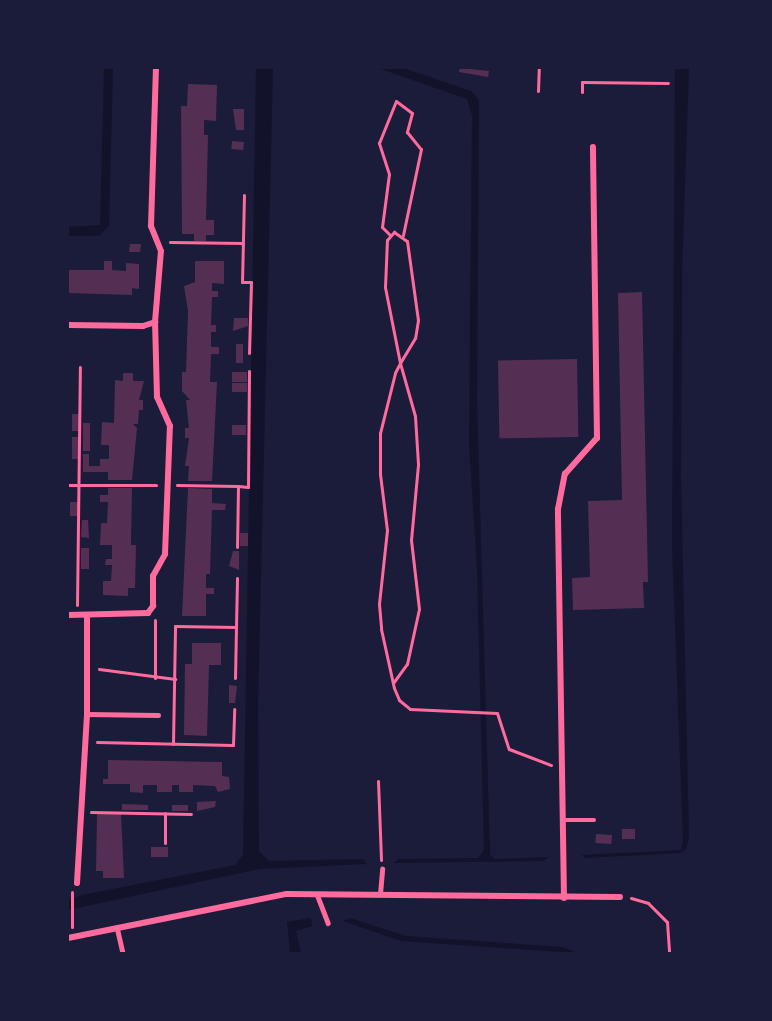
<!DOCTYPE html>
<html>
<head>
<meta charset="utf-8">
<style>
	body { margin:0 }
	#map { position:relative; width:772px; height:1021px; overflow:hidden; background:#1b1b3a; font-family:"DejaVu Sans",sans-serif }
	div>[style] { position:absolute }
	.water>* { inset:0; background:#12122b }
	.building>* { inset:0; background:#542f53; transform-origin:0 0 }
	.path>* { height:3px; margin:-1.5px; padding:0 1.5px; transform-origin:1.5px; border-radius:1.5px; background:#ff6b9d }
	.service>* { height:4.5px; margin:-2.25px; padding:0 2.25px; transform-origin:2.25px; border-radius:2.25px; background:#ff6b9d }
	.minor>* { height:6px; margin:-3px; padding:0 3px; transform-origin:3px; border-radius:3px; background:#ff6b9d }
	span { translate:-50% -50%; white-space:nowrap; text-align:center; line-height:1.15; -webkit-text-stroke:4.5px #1b1b3a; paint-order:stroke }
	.frame { position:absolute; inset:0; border:69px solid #1b1b3a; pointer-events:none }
</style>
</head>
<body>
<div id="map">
	<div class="water">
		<div style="clip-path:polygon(104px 68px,113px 68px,109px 226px,99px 236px,68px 236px,68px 227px,100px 225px)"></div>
		<div style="clip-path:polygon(256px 68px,273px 68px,258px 704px,259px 851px,269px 861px,363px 859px,367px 864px,260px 869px,68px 910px,68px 900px,82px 895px,235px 865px,243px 855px)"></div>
		<div style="clip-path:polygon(378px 68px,403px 68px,471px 91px,479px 100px,477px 401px,490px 855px,495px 859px,549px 857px,543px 861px,394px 863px,398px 859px,478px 858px,484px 850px,477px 569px,469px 444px,472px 116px,467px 99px)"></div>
		<div style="clip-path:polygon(675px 68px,689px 68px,682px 274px,681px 478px,689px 838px,686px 849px,680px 853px,585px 858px,582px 855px,681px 850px,683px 841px,672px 546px)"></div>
		<div style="clip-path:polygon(311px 918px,312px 926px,296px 931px,301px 953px,290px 953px,287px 922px)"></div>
		<div style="clip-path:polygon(350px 918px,406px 936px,563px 947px,577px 953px,401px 941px,343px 921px)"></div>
	</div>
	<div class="building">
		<div style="clip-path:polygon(460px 68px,489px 71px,488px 77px,459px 72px)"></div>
		<div style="clip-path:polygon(188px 84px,217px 85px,216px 121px,204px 120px,204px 135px,208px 135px,206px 220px,214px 220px,214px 235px,206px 235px,206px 241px,194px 241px,194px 234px,182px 234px,181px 106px,187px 106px)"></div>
		<div style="clip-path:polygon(233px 109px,244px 109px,244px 130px,236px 130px)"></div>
		<div style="left:232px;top:141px;width:12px;height:8px;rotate:5deg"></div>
		<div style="clip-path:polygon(130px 244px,141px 244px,140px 252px,129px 252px)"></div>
		<div style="clip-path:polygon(104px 261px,112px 261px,112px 270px,126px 271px,126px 263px,139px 264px,139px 289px,132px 288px,132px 295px,68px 293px,68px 270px,104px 270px)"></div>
		<div style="clip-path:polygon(195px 261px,224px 261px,224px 284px,212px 283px,212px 291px,218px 291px,218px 297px,212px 297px,211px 325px,216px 325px,216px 332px,211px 332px,211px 347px,219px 347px,219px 354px,211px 354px,210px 382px,217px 382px,212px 481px,188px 481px,189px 466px,185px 466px,189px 438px,185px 438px,185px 428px,189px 428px,186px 400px,190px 400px,182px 391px,182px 372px,186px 372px,188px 311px,184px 286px,195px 282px)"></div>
		<div style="clip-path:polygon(642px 292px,648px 582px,643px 582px,644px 608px,573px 610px,572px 578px,590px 577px,588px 501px,622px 500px,618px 293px)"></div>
		<div style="clip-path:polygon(234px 318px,248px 318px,248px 326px,233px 331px)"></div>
		<div style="left:236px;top:344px;width:7px;height:19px"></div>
		<div style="left:577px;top:359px;width:78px;height:79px;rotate:89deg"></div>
		<div style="left:232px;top:372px;width:15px;height:10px"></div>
		<div style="clip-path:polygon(123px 373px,133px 373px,133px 381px,144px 381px,139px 400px,143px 400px,143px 410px,139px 410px,138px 424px,133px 424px,137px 428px,132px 480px,108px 480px,108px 472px,83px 472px,83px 454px,89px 454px,89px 466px,100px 466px,100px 459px,109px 459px,109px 445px,101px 445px,102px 422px,114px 423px,115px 380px,123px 381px)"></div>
		<div style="left:232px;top:383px;width:15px;height:9px"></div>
		<div style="left:72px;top:414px;width:7px;height:17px"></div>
		<div style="left:83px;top:423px;width:7px;height:28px"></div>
		<div style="left:232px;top:425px;width:14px;height:10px"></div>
		<div style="left:72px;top:437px;width:7px;height:22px"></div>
		<div style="clip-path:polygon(108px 488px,132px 488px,131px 545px,136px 545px,135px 588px,128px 588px,128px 596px,103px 595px,103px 581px,111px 581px,112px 565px,105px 565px,106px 559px,112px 559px,112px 545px,100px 545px,101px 523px,107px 523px,108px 502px,100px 502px,100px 495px,108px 495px)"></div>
		<div style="clip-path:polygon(188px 488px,212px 489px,212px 503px,226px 504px,225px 510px,212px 510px,210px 574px,206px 574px,206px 588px,214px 588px,214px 594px,206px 594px,206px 616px,182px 616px)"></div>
		<div style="left:70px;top:502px;width:8px;height:14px"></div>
		<div style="clip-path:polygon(82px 520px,88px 520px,89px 538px,81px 537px)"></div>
		<div style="left:240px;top:533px;width:8px;height:13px"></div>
		<div style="left:81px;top:548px;width:8px;height:21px"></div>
		<div style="clip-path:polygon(233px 551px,239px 551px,239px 570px,229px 566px)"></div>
		<div style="clip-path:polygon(192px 643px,221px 643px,221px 665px,209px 665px,207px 736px,184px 735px,185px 664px,192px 664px)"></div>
		<div style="clip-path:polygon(229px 685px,237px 686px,235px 703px,229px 703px)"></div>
		<div style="clip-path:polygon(108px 760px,222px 762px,222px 776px,229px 777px,230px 789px,218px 792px,215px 786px,193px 785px,193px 792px,179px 792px,179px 785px,172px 785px,172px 792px,157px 792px,157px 785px,143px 785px,143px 793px,130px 792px,130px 784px,103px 784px,103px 779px,108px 779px)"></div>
		<div style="clip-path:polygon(216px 801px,215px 807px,197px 811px,197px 802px)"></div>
		<div style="clip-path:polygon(122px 804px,148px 805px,148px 810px,122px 810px)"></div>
		<div style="left:172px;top:805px;width:16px;height:6px"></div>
		<div style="clip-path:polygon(97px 814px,121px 814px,124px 878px,103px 878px,103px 871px,96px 871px)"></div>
		<div style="left:622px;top:829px;width:13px;height:10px"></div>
		<div style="left:596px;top:834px;width:16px;height:9px;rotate:4deg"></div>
		<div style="left:151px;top:847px;width:17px;height:10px"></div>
	</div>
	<div class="path">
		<div style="left:538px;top:91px;width:23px;rotate:-88deg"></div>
		<div style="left:582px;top:92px;width:10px;rotate:-90deg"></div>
		<div style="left:582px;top:82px;width:86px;rotate:0.7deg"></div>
		<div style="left:244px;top:195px;width:87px;rotate:91.3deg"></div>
		<div style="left:242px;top:282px;width:9px"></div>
		<div style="left:251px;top:282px;width:71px;rotate:91.6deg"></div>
		<div style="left:390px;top:235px;width:11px;rotate:-135deg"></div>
		<div style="left:382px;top:227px;width:53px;rotate:-82.5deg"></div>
		<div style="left:389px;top:174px;width:33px;rotate:-108deg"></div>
		<div style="left:379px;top:143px;width:45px;rotate:-68deg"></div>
		<div style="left:396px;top:101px;width:20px;rotate:37deg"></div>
		<div style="left:412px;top:113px;width:20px;rotate:105deg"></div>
		<div style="left:407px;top:132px;width:22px;rotate:51deg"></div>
		<div style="left:421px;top:149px;width:88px;rotate:101.8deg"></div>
		<div style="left:170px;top:242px;width:73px;rotate:0.8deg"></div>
		<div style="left:68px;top:485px;width:88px"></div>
		<div style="left:177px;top:485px;width:61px;rotate:0.9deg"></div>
		<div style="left:238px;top:486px;width:61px;rotate:90.9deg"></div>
		<div style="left:238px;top:486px;width:10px;rotate:6deg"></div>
		<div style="left:248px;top:487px;width:116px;rotate:-89.5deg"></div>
		<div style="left:77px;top:605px;width:238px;rotate:-89.3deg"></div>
		<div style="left:236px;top:627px;width:49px;rotate:-88.8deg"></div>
		<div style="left:99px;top:669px;width:77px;rotate:7.5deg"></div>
		<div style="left:155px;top:678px;width:58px;rotate:-90deg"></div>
		<div style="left:393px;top:683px;width:24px;rotate:-54deg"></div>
		<div style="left:407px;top:664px;width:56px;rotate:-77.7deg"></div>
		<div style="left:419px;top:609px;width:69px;rotate:-96.6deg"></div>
		<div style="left:411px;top:540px;width:76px;rotate:-84.7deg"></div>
		<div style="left:418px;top:464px;width:48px;rotate:-93.6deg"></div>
		<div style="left:415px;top:416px;width:55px;rotate:-105.8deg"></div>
		<div style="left:400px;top:363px;width:77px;rotate:-101.2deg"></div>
		<div style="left:385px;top:287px;width:47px;rotate:-87.6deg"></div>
		<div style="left:387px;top:240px;width:11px;rotate:-49deg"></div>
		<div style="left:394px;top:232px;width:16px;rotate:35deg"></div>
		<div style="left:407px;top:241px;width:80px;rotate:82.1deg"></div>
		<div style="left:418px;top:320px;width:18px;rotate:99deg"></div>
		<div style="left:415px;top:338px;width:29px;rotate:121deg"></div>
		<div style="left:400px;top:363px;width:11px;rotate:117deg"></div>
		<div style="left:395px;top:373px;width:62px;rotate:104deg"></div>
		<div style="left:380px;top:433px;width:41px;rotate:90deg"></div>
		<div style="left:380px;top:474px;width:56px;rotate:82.9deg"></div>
		<div style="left:387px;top:530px;width:74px;rotate:96.2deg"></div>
		<div style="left:379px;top:604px;width:25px;rotate:85deg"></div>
		<div style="left:381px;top:629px;width:60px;rotate:77.6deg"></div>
		<div style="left:394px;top:688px;width:13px;rotate:67deg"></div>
		<div style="left:399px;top:700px;width:14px;rotate:39deg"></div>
		<div style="left:410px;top:709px;width:87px;rotate:2.6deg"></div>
		<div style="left:497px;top:713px;width:38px;rotate:72deg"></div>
		<div style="left:509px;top:749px;width:45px;rotate:20.9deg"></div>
		<div style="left:97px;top:742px;width:136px;rotate:1.3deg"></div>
		<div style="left:233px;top:745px;width:36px;rotate:-88deg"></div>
		<div style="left:173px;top:744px;width:118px;rotate:-89deg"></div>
		<div style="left:175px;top:626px;width:61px;rotate:0.9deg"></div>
		<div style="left:236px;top:627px;width:51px;rotate:91.1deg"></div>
		<div style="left:378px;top:781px;width:79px;rotate:87.8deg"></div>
		<div style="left:91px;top:812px;width:100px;rotate:1.1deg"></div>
		<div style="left:165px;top:843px;width:30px;rotate:-90deg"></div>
		<div style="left:631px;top:898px;width:18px;rotate:16deg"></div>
		<div style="left:648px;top:903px;width:27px;rotate:45deg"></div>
		<div style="left:667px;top:922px;width:32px;rotate:86deg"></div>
		<div style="left:72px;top:927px;width:35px;rotate:-90deg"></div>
	</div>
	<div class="service">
		<div style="left:87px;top:714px;width:71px;rotate:0.8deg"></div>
		<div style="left:563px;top:820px;width:31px"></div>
		<div style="left:317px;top:894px;width:31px;rotate:69deg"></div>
		<div style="left:380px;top:894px;width:25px;rotate:-85deg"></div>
		<div style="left:117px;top:927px;width:28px;rotate:77deg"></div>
	</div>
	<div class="minor">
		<div style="left:68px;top:325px;width:75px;rotate:0.8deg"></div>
		<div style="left:143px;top:326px;width:13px;rotate:-18deg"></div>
		<div style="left:68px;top:615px;width:80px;rotate:-1.4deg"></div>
		<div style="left:148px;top:613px;width:9px;rotate:-54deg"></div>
		<div style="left:153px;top:606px;width:30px;rotate:-90deg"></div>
		<div style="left:153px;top:576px;width:25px;rotate:-61deg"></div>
		<div style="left:165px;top:554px;width:128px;rotate:-87.8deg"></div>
		<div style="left:170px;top:426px;width:32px;rotate:-114deg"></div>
		<div style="left:157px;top:397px;width:75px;rotate:-91.5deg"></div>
		<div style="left:155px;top:322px;width:71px;rotate:-85.2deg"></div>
		<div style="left:161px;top:251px;width:27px;rotate:-112deg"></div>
		<div style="left:151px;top:226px;width:158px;rotate:-88.2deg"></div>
		<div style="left:77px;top:883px;width:169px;rotate:-86.6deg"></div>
		<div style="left:87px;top:714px;width:98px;rotate:-90deg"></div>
		<div style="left:564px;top:898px;width:389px;rotate:-90.9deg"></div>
		<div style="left:558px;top:509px;width:36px;rotate:-79deg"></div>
		<div style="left:565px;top:474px;width:48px;rotate:-48.4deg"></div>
		<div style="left:597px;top:438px;width:291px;rotate:-90.8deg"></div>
		<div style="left:68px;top:938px;width:223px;rotate:-11.4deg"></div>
		<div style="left:287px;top:894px;width:333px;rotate:0.5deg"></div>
	</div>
	<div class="frame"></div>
</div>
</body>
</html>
